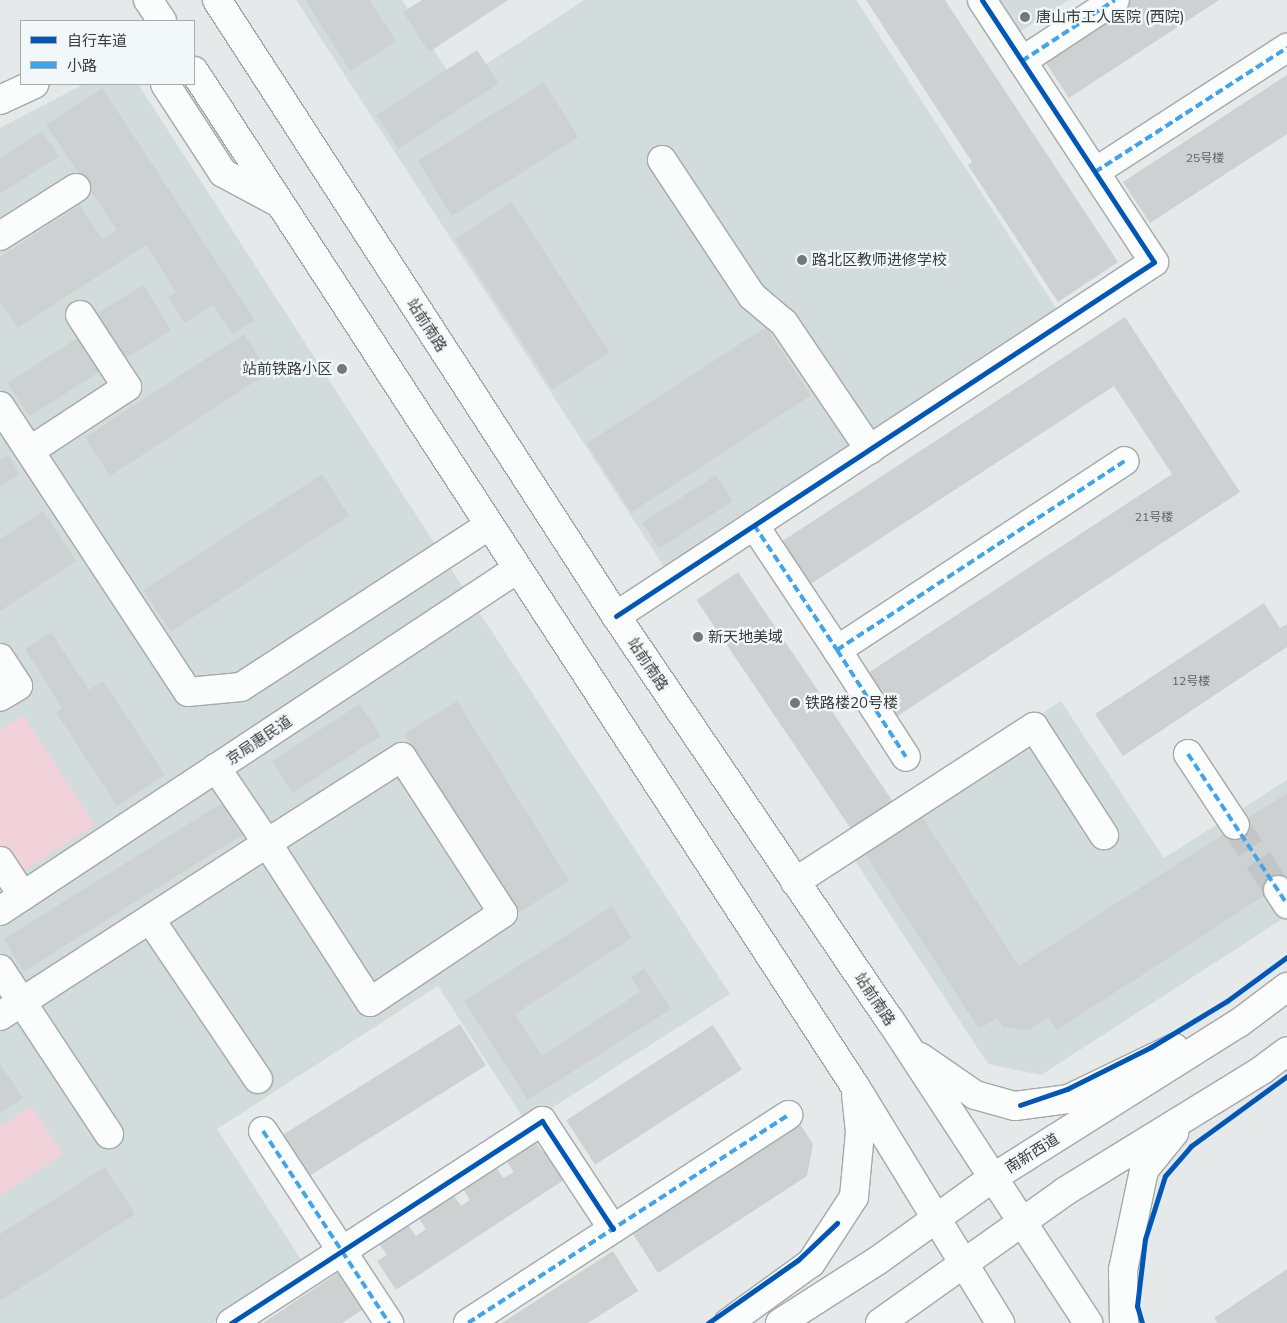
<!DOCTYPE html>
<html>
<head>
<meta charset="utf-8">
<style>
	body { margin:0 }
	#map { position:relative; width:1287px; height:1323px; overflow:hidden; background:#e5e9ea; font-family:Mulish,"Noto Sans SC",sans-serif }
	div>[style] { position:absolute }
	.built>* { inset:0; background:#d2dcdd }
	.green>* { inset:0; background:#f1d1da }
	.building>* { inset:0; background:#ced1d2; transform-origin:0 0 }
	.minor-tunnel>* { height:28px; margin-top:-14px; transform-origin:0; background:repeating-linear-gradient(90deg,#c3c6c7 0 28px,transparent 0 42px) }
	.roads { filter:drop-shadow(1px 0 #a5a8a9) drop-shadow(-1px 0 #a5a8a9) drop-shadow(0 1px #a5a8a9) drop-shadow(0 -1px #a5a8a9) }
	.minor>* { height:28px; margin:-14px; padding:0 14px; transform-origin:14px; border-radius:14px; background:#fbfcfc }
	.major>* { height:28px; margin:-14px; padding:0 14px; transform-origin:14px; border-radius:14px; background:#fbfcfc }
	.quiet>* { height:4px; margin-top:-2px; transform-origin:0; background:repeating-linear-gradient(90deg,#3fa4ec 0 8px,transparent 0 12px) }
	.cycleway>* { height:5px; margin:-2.5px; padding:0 2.5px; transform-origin:2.5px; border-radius:2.5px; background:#0057b8 }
	.dots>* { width:14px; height:14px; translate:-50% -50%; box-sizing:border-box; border:2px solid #f2f8f9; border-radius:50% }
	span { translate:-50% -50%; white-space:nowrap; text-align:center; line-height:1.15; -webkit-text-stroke:4.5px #f2f8f9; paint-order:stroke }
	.number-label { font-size:12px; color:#606262 }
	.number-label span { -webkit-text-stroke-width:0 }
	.poi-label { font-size:15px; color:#393b3b }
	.left { translate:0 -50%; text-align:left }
	.right { translate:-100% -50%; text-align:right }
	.street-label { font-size:15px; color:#393b3b }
	.legend { position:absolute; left:20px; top:20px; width:175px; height:65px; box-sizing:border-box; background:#f2f8f9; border:1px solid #a8acad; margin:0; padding:6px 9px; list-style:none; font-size:15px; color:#393b3b }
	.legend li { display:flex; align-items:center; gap:10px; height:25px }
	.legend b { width:25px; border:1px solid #a8acad }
</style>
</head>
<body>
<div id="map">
	<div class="built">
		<div style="clip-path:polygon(296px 0,402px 0,456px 84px,584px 0,856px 0,1060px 314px,666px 570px)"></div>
		<div style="clip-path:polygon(996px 0,1069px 0,1018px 33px)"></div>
		<div style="clip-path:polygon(84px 84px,138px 84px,473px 603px,730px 994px,527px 1124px,438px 986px,217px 1129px,304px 1264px,213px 1323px,0 1323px,0 128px)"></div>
		<div style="clip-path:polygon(1061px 701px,1164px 858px,1287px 780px,1287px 916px,1041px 1075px,988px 1064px,844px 844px)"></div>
	</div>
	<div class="green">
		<div style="clip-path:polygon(23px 715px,95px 825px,0 886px,0 730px)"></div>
		<div style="clip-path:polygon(31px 1106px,63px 1154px,0 1196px,0 1127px)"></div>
	</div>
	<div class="building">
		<div style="clip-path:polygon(305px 0,370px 0,396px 41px,350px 71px)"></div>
		<div style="clip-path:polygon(422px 0,508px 0,429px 52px,403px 12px)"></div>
		<div style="clip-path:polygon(866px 0,945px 0,1118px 262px,1058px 302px,968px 165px,972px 162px)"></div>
		<div style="clip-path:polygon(1129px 0,1219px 0,1069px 98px,1042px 57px)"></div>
		<div style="left:477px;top:50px;width:40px;height:120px;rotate:57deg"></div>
		<div style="clip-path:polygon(1287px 75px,1287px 134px,1150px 223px,1123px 182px)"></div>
		<div style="left:544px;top:82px;width:65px;height:149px;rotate:58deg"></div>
		<div style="clip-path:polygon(102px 88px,255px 320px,232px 334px,213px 305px,185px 323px,168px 298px,176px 292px,146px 245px,18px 328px,0 301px,0 257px,80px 205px,102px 239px,117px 230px,46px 125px)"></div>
		<div style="clip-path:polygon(42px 131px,59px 156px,0 194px,0 158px)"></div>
		<div style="left:512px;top:202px;width:179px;height:68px;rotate:57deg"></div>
		<div style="left:143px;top:285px;width:53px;height:54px;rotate:58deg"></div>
		<div style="clip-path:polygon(1125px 317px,1240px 492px,896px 717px,868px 673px,1172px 474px,1114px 386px,809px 585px,781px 542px)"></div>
		<div style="left:766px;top:327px;width:82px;height:214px;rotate:57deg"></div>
		<div style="left:244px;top:334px;width:46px;height:190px;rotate:57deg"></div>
		<div style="left:79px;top:337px;width:40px;height:85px;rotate:57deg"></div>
		<div style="clip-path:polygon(8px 455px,20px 474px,0 487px,0 460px)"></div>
		<div style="left:322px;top:474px;width:50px;height:213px;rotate:57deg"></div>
		<div style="left:716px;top:475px;width:31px;height:88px;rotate:57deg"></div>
		<div style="clip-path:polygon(43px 511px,76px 561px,0 611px,0 539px)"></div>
		<div style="left:738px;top:572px;width:282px;height:50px;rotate:56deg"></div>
		<div style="clip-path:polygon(1264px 603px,1280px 628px,1287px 624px,1287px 647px,1123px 756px,1095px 714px)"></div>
		<div style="clip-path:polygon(51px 632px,89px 690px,103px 681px,165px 775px,117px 806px,56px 712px,62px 708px,25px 649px)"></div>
		<div style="left:457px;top:701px;width:212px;height:62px;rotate:58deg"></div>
		<div style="left:360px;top:704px;width:38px;height:105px;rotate:57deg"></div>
		<div style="clip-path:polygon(1287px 793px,1287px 881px,1057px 1030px,1049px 1017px,1028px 1030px,1003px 1027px,997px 1018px,979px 1029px,862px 849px,919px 812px,1019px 966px)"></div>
		<div style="left:225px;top:801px;width:38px;height:261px;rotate:58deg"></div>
		<div style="clip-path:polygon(612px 906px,632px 938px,515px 1014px,542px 1056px,640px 992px,631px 977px,644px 968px,671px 1009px,528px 1100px,464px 1001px)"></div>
		<div style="left:460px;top:1024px;width:49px;height:209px;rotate:58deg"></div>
		<div style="left:713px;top:1025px;width:53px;height:175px;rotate:57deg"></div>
		<div style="clip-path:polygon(0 1064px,23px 1098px,0 1113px)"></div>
		<div style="clip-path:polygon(798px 1121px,813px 1144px,807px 1176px,658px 1273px,631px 1231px)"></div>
		<div style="clip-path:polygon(534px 1140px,543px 1152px,551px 1147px,570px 1176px,396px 1290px,377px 1261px,387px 1255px,378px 1242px,407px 1223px,416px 1236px,426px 1229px,417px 1216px,452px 1193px,461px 1206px,470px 1200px,462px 1187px,495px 1165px,503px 1178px,514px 1172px,505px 1159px)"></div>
		<div style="clip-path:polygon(105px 1167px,135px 1214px,0 1301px,0 1234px)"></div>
		<div style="clip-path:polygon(613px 1251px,638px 1291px,588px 1323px,502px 1323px)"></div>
		<div style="clip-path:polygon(1287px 1269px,1287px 1323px,1218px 1323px,1214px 1318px)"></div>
		<div style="clip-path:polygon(342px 1270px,367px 1307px,342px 1323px,263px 1323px)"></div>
	</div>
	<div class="minor-tunnel">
		<div style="left:1235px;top:825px;width:78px;rotate:56.5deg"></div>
	</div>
	<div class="roads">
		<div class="minor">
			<div style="left:1022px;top:61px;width:111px;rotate:-33.3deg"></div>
			<div style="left:165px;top:84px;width:106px;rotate:56.9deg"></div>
			<div style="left:223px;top:173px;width:64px;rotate:28.2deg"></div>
			<div style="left:0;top:100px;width:38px;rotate:-25deg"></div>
			<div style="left:662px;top:160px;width:163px;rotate:56.5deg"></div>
			<div style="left:752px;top:296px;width:42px;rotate:40.2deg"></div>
			<div style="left:784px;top:323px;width:153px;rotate:55.9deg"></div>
			<div style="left:1095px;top:172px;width:229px;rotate:-32.9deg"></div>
			<div style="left:0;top:236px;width:90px;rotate:-32.3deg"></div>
			<div style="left:0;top:406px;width:342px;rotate:56.7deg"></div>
			<div style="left:188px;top:692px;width:53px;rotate:-5.4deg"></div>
			<div style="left:241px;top:687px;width:295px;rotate:-33.1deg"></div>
			<div style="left:31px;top:450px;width:115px;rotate:-33.3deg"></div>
			<div style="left:127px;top:387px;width:86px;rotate:-123.1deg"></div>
			<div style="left:754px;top:525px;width:150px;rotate:56.4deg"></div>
			<div style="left:837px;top:650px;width:344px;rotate:-33.3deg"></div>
			<div style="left:616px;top:616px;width:644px;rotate:-33.34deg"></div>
			<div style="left:1154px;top:262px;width:313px;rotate:-123.3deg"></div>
			<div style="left:837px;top:650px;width:127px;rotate:57.2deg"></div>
			<div style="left:0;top:658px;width:33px;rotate:57deg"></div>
			<div style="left:18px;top:686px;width:21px;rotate:149deg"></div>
			<div style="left:1188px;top:754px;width:85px;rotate:56.5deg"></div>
			<div style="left:0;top:861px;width:42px;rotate:56.7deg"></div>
			<div style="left:795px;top:882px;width:285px;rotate:-33deg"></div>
			<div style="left:1034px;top:727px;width:129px;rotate:57.1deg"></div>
			<div style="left:1278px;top:890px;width:17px;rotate:57deg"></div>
			<div style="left:0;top:911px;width:620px;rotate:-33.48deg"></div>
			<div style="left:150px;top:919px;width:193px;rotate:56deg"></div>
			<div style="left:0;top:969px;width:198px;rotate:56.6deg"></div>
			<div style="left:0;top:1016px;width:318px;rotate:-32.9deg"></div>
			<div style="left:267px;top:843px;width:160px;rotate:-32.5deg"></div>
			<div style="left:402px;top:757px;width:186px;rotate:57.1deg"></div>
			<div style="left:503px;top:913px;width:160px;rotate:146.2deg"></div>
			<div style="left:370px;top:1002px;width:189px;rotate:-122.9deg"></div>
			<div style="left:267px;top:843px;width:91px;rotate:-124.2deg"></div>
			<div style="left:263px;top:1131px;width:230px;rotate:56.7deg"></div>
			<div style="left:231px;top:1323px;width:371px;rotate:-33deg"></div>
			<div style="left:542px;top:1121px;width:129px;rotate:56.7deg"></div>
			<div style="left:468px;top:1323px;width:382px;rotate:-33deg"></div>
		</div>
		<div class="major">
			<div style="left:148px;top:0;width:25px;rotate:56deg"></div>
			<div style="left:217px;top:0;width:734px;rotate:57.07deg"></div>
			<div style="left:616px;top:616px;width:488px;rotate:55.9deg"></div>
			<div style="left:890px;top:1020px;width:362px;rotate:56.8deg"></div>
			<div style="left:194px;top:71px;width:1211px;rotate:56.93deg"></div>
			<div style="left:855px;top:1086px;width:278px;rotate:58.5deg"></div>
			<div style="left:920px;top:1057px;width:67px;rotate:34.6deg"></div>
			<div style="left:975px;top:1095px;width:41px;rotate:15.4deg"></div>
			<div style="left:1015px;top:1106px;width:53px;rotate:-7.5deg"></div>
			<div style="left:1068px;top:1099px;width:118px;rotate:-25.7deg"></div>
			<div style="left:728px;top:1323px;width:102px;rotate:-35.9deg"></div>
			<div style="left:811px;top:1263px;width:79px;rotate:-56.9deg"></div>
			<div style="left:854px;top:1197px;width:65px;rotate:-84.7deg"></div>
			<div style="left:860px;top:1132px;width:37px;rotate:-96deg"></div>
			<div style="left:780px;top:1323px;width:115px;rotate:-32.6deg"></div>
			<div style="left:877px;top:1261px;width:144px;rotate:-35.7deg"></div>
			<div style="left:994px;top:1177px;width:289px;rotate:-32.2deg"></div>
			<div style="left:1239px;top:1023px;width:60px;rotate:-36.9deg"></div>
			<div style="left:880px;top:1323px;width:226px;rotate:-35.4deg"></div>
			<div style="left:1064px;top:1192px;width:233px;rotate:-31.6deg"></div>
			<div style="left:1262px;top:1070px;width:31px;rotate:-37deg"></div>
			<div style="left:1124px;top:1323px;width:53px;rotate:-91.1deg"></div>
			<div style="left:1123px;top:1270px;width:102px;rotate:-78.1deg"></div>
			<div style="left:1144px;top:1170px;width:48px;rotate:-51deg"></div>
		</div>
	</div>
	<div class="quiet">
		<div style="left:1022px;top:61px;width:111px;rotate:-33.3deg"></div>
		<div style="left:1095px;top:172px;width:229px;rotate:-32.9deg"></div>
		<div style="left:754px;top:525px;width:150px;rotate:56.4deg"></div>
		<div style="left:837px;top:650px;width:344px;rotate:-33.3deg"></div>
		<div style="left:837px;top:650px;width:127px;rotate:57.2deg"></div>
		<div style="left:1188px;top:754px;width:180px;rotate:56.6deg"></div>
		<div style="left:263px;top:1131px;width:230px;rotate:56.7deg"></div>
		<div style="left:468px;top:1323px;width:382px;rotate:-33deg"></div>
	</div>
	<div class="cycleway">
		<div style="left:616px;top:616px;width:644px;rotate:-33.34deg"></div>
		<div style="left:1154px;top:262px;width:313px;rotate:-123.3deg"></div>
		<div style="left:1020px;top:1105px;width:50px;rotate:-18.8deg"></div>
		<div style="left:1067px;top:1089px;width:94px;rotate:-26.6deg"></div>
		<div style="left:1151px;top:1047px;width:89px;rotate:-31.2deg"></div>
		<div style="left:1227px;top:1001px;width:74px;rotate:-36.3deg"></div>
		<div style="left:231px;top:1323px;width:371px;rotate:-33deg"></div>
		<div style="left:542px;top:1121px;width:129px;rotate:56.7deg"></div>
		<div style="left:708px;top:1323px;width:110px;rotate:-35deg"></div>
		<div style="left:798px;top:1260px;width:54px;rotate:-43.5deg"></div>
		<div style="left:1142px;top:1323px;width:18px;rotate:-106deg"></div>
		<div style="left:1137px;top:1306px;width:67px;rotate:-83.2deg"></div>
		<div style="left:1145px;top:1239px;width:66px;rotate:-72.4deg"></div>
		<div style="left:1165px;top:1176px;width:40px;rotate:-49deg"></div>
		<div style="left:1191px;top:1146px;width:119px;rotate:-36.1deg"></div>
	</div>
	<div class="dots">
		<div style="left:1025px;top:17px;background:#757878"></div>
		<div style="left:802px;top:260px;background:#757878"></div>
		<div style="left:342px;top:369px;background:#757878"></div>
		<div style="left:698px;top:637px;background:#757878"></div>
		<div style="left:795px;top:703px;background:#757878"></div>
	</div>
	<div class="number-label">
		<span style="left:1205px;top:158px">25号楼</span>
		<span style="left:1154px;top:517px">21号楼</span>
		<span style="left:1191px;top:681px">12号楼</span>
	</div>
	<div class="poi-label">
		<span class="left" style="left:1036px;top:17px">唐山市工人医院 (西院)</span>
		<span class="left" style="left:812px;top:260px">路北区教师进修学校</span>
		<span class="right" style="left:332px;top:369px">站前铁路小区</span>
		<span class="left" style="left:708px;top:637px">新天地美域</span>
		<span class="left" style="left:805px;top:703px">铁路楼20号楼</span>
	</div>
	<div class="street-label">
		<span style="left:427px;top:325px;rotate:57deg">站前南路</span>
		<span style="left:648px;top:664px;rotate:56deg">站前南路</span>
		<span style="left:259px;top:740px;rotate:-34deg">京局惠民道</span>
		<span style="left:875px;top:999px;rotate:56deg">站前南路</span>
		<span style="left:1032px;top:1153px;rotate:-32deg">南新西道</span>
	</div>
	<ul class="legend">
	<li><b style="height:6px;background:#0057b8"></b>自行车道</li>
	<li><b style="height:6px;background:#3fa4ec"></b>小路</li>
	</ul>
</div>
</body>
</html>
